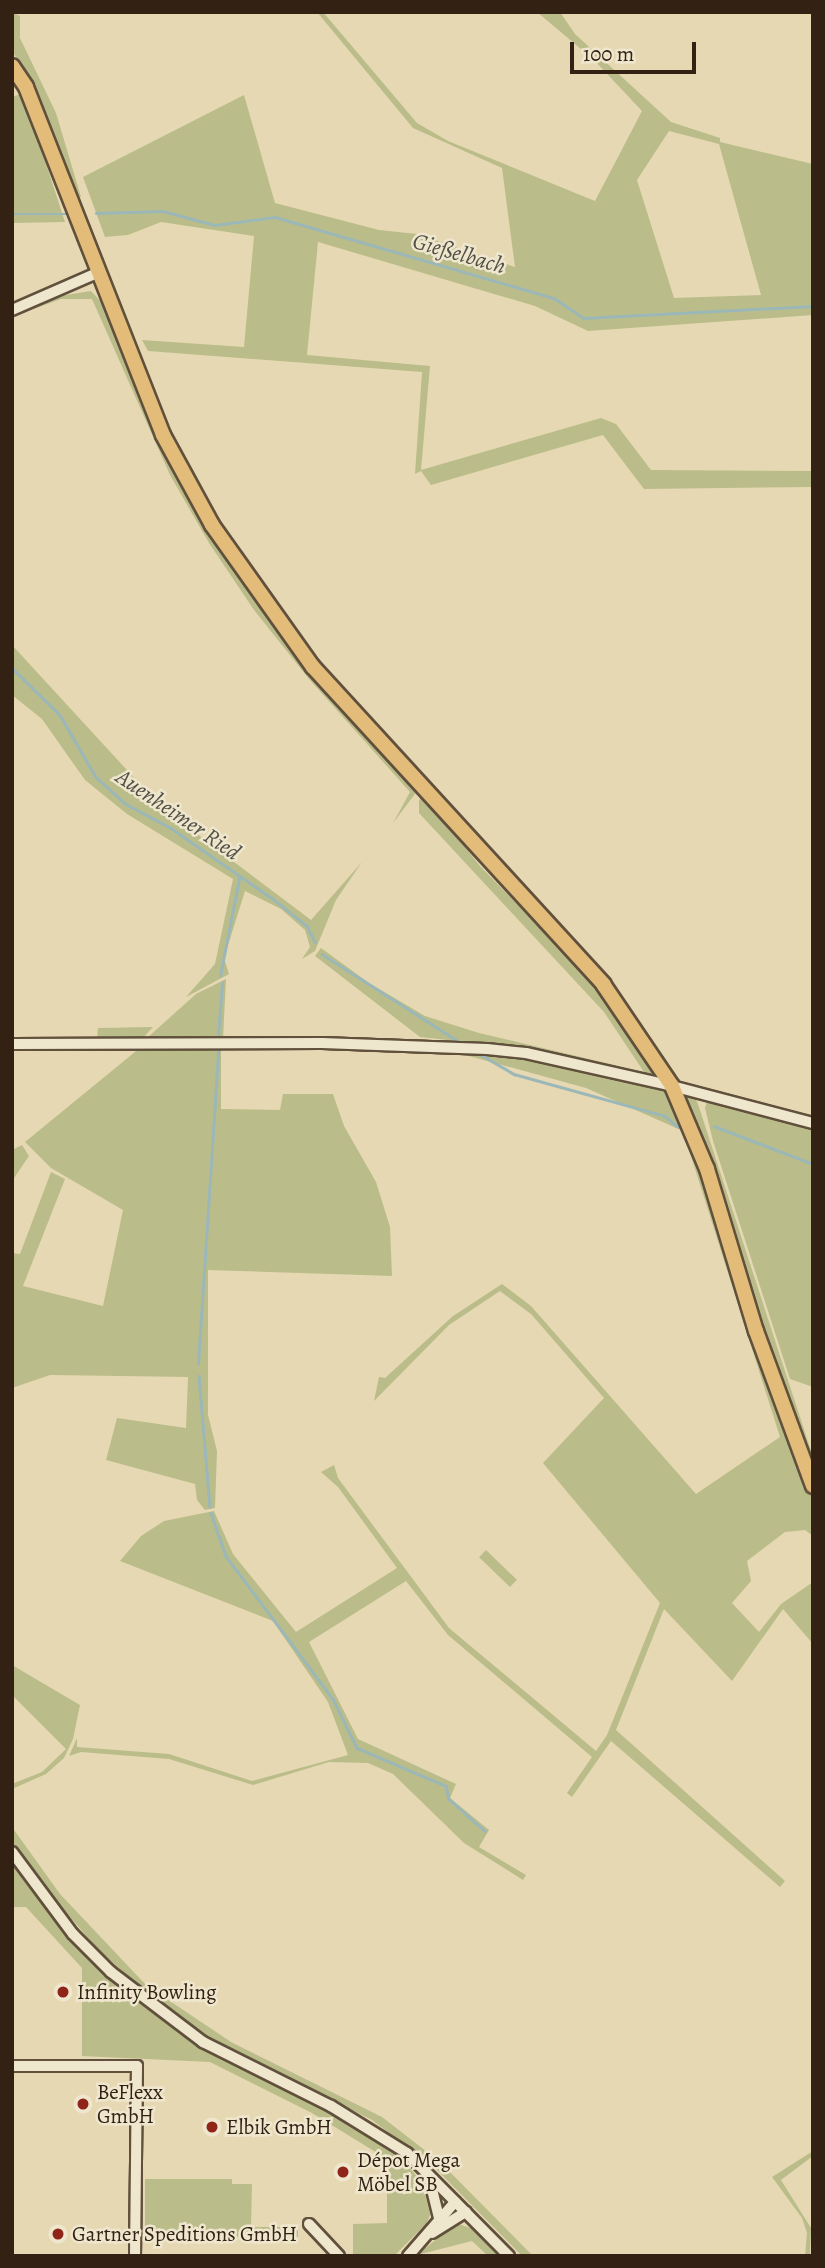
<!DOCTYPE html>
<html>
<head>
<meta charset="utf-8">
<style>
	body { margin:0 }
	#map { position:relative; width:825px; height:2268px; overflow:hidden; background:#e6d8b3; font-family:Alegreya,serif }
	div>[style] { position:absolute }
	.green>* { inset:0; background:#babd89; transform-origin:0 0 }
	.stream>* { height:2.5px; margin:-1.25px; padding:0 1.25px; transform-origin:1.25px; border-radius:1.25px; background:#9bb7b8 }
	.roads { filter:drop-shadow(2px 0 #60503c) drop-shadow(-2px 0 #60503c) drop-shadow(0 2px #60503c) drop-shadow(0 -2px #60503c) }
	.minor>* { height:10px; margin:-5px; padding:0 5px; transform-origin:5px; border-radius:5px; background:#efe6ce }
	.major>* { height:14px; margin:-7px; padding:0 7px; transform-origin:7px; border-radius:7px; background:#e3bc7a }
	.dots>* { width:19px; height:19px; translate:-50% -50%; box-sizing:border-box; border:4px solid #efe6ce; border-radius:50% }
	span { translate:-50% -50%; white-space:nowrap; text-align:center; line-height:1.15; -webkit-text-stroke:5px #efe6ce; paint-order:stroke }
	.poi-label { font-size:21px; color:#332214 }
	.left { translate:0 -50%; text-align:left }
	.water-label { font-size:23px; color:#524f45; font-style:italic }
	.frame { position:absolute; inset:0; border:14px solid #332214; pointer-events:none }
	.scale { position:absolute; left:570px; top:42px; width:126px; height:32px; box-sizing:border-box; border:4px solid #332214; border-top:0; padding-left:9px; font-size:21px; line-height:24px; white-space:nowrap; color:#332214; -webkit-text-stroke:5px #efe6ce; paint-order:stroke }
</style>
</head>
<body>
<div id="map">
	<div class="green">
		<div style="clip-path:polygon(12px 12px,20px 16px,20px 38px,56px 113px,81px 197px,76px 198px,43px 107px,13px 52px)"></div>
		<div style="clip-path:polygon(evenodd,317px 12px,323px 12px,417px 123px,448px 141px,595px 201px,642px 111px,594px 60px,537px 12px,560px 12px,575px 34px,671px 122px,720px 138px,720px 142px,813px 164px,813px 315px,588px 331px,535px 306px,318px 242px,307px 355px,430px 366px,421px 470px,601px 418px,616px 424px,651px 470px,813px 471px,813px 487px,644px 489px,603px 435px,431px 485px,421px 471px,415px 474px,422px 372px,148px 351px,142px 340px,244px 347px,254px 236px,161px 222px,128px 235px,105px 237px,83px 177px,244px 95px,275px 203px,379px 230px,417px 234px,515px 267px,502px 168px,413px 128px,317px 12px,669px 131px,719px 144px,761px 295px,674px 298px,637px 180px,669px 131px)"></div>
		<div style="clip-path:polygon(23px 93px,65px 222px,12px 223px,12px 97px)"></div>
		<div style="clip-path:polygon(91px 291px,104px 305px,151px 420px,234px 569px,288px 642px,418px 790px,393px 823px,410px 792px,309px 679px,254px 610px,209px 543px,170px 475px,92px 299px,61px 299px,12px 317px,54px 297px)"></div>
		<div style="clip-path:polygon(12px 645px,160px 806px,311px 920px,362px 862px,336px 900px,315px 951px,302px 959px,310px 947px,305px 930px,281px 909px,245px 891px,224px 958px,229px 974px,186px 997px,215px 964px,233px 879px,127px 814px,85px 780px,42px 719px,12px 695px)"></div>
		<div style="clip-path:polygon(424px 796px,480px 866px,604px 994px,660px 1073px,657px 1077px,522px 1048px,420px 1037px,315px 956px,321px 948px,369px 983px,425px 1016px,479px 1033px,644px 1072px,604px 1012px,419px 813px,419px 800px)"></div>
		<div style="clip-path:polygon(226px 979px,223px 1039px,147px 1038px,196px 994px)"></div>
		<div style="clip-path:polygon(153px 1027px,142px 1039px,97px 1040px,98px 1028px)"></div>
		<div style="clip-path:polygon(141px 1047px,221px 1048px,221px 1109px,280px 1110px,283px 1094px,333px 1094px,344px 1126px,376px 1182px,390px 1227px,392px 1276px,208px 1270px,208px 1415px,217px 1451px,215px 1508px,205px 1510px,197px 1500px,195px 1484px,106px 1460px,117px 1418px,186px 1428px,188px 1377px,50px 1375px,12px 1388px,12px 1253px,20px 1254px,51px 1172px,65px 1179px,23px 1286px,103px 1306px,123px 1210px,51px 1168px,25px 1142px)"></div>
		<div style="clip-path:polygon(451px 1051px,546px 1058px,667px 1087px,685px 1126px,813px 1501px,813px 1536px,805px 1530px,785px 1532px,747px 1561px,751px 1581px,732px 1603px,759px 1632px,781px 1604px,813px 1582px,813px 1644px,783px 1609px,732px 1681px,664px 1609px,616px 1730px,785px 1881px,780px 1887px,611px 1741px,572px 1797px,567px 1793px,592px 1757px,448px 1635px,406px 1581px,309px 1642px,358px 1739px,456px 1784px,450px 1798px,489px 1830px,479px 1847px,526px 1875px,523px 1880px,464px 1843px,393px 1774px,368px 1763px,329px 1762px,253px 1785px,169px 1759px,81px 1752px,69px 1756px,77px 1738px,77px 1747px,169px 1754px,252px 1781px,348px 1755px,328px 1702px,273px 1621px,120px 1561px,141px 1536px,164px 1521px,214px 1511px,233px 1554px,296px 1632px,397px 1568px,338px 1487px,321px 1472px,334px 1465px,338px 1478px,449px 1628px,596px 1751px,607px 1735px,660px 1603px,543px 1463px,604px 1398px,531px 1314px,500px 1291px,449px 1325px,374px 1401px,379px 1377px,385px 1378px,453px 1316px,502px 1284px,531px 1306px,696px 1494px,780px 1437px,683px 1131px,586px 1088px)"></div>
		<div style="clip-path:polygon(686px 1094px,695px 1097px,698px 1104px,813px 1457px,813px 1476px,683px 1096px)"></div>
		<div style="clip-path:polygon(708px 1098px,813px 1126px,813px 1387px,790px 1379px,713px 1141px,705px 1108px)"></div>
		<div style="clip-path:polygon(22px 1145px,29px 1156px,12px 1181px,12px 1150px)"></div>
		<div style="left:486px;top:1550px;width:43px;height:10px;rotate:44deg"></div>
		<div style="clip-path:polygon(12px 1665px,80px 1705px,73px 1739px,64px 1758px,46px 1774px,12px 1789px,12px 1784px,42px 1772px,66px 1749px,12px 1695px)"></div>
		<div style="clip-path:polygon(12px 1827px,60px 1894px,146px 1985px,231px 2042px,382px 2117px,440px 2162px,533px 2256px,522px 2256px,435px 2168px,372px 2120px,219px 2044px,145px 1992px,96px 1947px,43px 1886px,12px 1841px)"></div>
		<div style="clip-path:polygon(12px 1861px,55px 1919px,113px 1980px,152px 2012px,222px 2058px,346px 2118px,397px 2151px,431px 2195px,433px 2209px,426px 2224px,394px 2256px,353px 2256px,353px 2224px,387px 2223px,387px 2159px,312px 2113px,210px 2062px,82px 2056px,82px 1968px,26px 1907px,12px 1907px)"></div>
		<div style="clip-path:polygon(813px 2151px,813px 2156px,781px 2180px,811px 2228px,810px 2254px,805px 2256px,807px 2233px,802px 2218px,772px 2177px)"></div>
		<div style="clip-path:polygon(145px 2179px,232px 2179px,232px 2184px,252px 2184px,251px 2227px,298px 2227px,298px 2237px,145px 2236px)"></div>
		<div style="clip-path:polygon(456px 2223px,476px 2230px,501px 2256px,488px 2256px,472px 2241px,417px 2255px)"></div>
	</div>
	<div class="stream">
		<div style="left:96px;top:213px;width:67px;rotate:-1.7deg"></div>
		<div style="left:163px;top:211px;width:54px;rotate:15.1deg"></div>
		<div style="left:215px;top:225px;width:61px;rotate:-7.6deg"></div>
		<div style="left:275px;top:217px;width:291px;rotate:16.2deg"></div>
		<div style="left:554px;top:298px;width:36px;rotate:34deg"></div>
		<div style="left:584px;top:318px;width:229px;rotate:-3deg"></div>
		<div style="left:12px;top:214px;width:55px"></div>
		<div style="left:12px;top:668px;width:67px;rotate:44.4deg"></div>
		<div style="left:60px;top:715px;width:72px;rotate:59.9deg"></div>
		<div style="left:96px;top:777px;width:40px;rotate:42deg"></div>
		<div style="left:126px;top:804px;width:51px;rotate:28.1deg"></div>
		<div style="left:171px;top:828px;width:124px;rotate:34.8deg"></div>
		<div style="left:273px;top:899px;width:43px;rotate:38.5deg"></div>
		<div style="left:307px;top:926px;width:18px;rotate:63deg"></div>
		<div style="left:322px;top:954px;width:167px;rotate:32.6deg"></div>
		<div style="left:220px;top:976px;width:99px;rotate:-78.9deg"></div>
		<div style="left:218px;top:1036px;width:53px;rotate:-85.7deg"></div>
		<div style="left:478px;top:1053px;width:42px;rotate:30.3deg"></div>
		<div style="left:514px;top:1074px;width:157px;rotate:15.5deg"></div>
		<div style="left:665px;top:1116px;width:16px;rotate:40deg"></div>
		<div style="left:714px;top:1126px;width:106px;rotate:21deg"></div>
		<div style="left:198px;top:1364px;width:314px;rotate:-86.3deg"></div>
		<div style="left:199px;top:1376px;width:131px;rotate:85.2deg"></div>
		<div style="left:211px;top:1513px;width:46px;rotate:70.8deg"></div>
		<div style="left:226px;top:1556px;width:179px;rotate:53.2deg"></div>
		<div style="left:333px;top:1699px;width:55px;rotate:63.9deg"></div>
		<div style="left:357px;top:1748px;width:97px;rotate:23.1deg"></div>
		<div style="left:446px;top:1786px;width:13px;rotate:77deg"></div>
		<div style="left:449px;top:1799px;width:48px;rotate:41.6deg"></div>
	</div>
	<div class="roads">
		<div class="minor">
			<div style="left:12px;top:310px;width:93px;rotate:-23.5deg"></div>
			<div style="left:12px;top:1044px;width:310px;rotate:-0.2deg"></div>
			<div style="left:322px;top:1043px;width:165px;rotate:2.1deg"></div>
			<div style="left:487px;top:1049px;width:39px;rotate:6deg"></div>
			<div style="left:526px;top:1053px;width:150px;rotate:12.7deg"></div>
			<div style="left:672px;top:1086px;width:146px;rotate:14.7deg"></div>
			<div style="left:12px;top:1852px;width:102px;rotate:53.4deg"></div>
			<div style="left:73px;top:1934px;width:54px;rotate:45deg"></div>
			<div style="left:111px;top:1972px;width:116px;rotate:37.3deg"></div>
			<div style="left:203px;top:2042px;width:143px;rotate:26.6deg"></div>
			<div style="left:331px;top:2106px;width:89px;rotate:31.7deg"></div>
			<div style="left:407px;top:2153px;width:145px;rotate:45.3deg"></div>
			<div style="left:12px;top:2066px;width:125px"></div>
			<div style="left:137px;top:2066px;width:190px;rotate:90.6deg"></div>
			<div style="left:429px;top:2177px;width:42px;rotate:76.3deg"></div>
			<div style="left:309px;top:2224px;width:44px;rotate:46.8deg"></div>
			<div style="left:432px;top:2233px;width:40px;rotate:-32deg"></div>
			<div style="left:408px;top:2256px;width:72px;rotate:-49deg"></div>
		</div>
		<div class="major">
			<div style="left:12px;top:66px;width:25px;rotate:56deg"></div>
			<div style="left:26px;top:87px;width:374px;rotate:68.5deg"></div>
			<div style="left:163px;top:435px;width:102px;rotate:61.4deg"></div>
			<div style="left:212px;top:525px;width:174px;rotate:54.6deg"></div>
			<div style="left:313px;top:667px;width:430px;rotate:47.5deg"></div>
			<div style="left:603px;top:984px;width:123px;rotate:55.9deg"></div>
			<div style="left:672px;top:1086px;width:90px;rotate:67.1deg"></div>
			<div style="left:707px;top:1169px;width:169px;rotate:73.2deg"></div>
			<div style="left:756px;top:1331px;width:165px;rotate:69.8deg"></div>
		</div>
	</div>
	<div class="dots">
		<div style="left:63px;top:1992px;background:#8f2418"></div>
		<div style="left:83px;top:2104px;background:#8f2418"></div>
		<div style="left:212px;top:2127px;background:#8f2418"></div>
		<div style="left:343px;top:2172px;background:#8f2418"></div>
		<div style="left:58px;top:2234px;background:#8f2418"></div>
	</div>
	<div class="poi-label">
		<span class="left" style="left:77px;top:1992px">Infinity Bowling</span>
		<span class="left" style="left:97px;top:2104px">BeFlexx<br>GmbH</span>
		<span class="left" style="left:226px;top:2127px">Elbik GmbH</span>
		<span class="left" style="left:357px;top:2172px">Dépot Mega<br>Möbel SB</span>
		<span class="left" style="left:72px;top:2234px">Gartner Speditions GmbH</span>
	</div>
	<div class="water-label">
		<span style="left:459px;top:254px;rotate:16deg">Gießelbach</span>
		<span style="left:178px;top:815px;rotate:34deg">Auenheimer Ried</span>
	</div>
	<div class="frame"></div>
	<div class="scale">100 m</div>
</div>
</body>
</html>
